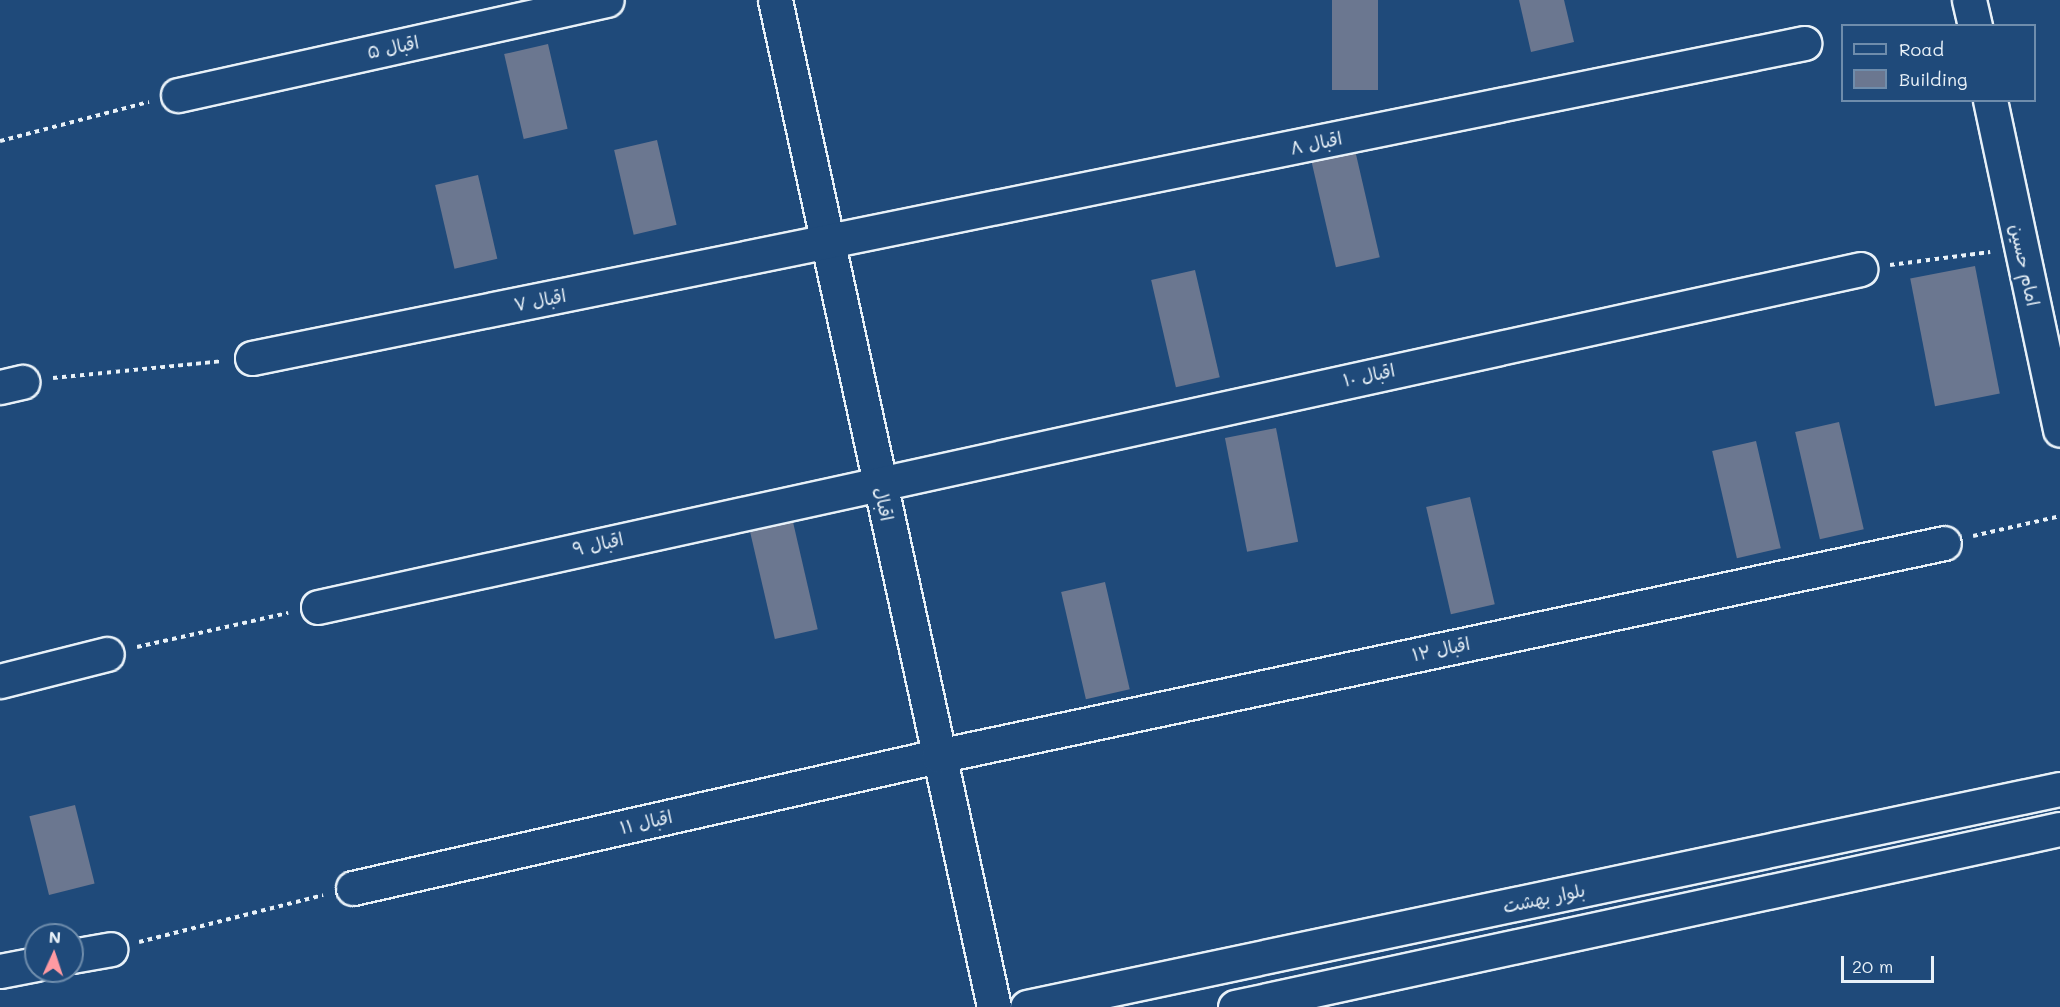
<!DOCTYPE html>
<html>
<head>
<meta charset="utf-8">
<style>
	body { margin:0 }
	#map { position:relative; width:2060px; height:1007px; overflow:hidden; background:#1f4a7a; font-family:Mali,"Playpen Sans Arabic",sans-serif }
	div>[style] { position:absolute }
	.building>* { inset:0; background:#6b7790; transform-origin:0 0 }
	.path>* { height:4px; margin-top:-2px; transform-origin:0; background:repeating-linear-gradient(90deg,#e8f1f8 0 4.5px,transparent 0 9px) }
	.roads { filter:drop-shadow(2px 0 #e8f1f8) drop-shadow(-2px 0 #e8f1f8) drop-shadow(0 2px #e8f1f8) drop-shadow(0 -2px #e8f1f8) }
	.street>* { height:33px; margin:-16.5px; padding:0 16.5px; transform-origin:16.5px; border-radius:16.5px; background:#1f4a7a }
	.secondary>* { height:33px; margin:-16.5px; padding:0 16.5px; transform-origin:16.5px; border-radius:16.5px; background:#1f4a7a }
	span { translate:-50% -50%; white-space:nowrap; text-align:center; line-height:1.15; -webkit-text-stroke:5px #1f4a7a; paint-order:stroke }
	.street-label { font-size:18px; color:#e8f1f8 }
	.legend { position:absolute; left:1841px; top:24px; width:195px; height:78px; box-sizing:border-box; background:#1f4a7a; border:2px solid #6f8dac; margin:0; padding:8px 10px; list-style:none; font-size:18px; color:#e8f1f8 }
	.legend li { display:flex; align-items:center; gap:12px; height:30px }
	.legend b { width:30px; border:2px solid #6f8dac }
	.north { position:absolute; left:24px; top:923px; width:60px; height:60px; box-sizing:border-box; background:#1f4a7a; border:2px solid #6f8dac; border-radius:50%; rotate:3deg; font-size:16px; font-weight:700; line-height:24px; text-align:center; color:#e8f1f8 }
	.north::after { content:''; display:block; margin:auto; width:21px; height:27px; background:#ff9aa2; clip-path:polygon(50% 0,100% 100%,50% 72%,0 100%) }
	.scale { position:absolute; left:1841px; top:956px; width:93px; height:27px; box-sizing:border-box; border:3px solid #e8f1f8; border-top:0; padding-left:8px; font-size:18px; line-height:21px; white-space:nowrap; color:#e8f1f8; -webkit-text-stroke:4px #1f4a7a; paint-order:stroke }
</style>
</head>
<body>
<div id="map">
	<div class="building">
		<div style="left:1332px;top:0;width:46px;height:90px"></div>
		<div style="clip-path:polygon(1519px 0,1564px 0,1574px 42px,1531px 52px)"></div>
		<div style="left:548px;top:44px;width:87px;height:45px;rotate:77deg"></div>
		<div style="left:657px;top:140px;width:87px;height:44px;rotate:77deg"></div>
		<div style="left:1355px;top:150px;width:110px;height:45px;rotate:77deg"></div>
		<div style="left:478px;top:175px;width:86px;height:44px;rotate:77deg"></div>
		<div style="left:1975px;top:266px;width:130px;height:66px;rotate:79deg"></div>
		<div style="left:1195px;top:270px;width:110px;height:45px;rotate:77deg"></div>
		<div style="left:1839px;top:422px;width:110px;height:45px;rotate:77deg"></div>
		<div style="left:1276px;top:428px;width:116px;height:52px;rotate:79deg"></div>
		<div style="left:1756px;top:441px;width:110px;height:45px;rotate:77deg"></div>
		<div style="left:1470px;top:497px;width:110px;height:45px;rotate:77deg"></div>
		<div style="left:793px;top:522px;width:110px;height:44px;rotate:77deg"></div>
		<div style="left:1105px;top:582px;width:110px;height:45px;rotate:77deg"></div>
		<div style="left:75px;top:805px;width:81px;height:47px;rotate:76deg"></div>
	</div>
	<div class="path">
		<div style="left:0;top:141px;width:154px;rotate:-14.7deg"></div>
		<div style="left:1890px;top:265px;width:101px;rotate:-7.4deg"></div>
		<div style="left:53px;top:378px;width:170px;rotate:-5.7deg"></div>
		<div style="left:1973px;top:536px;width:89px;rotate:-12.9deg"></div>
		<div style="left:137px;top:647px;width:155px;rotate:-12.7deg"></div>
		<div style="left:139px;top:942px;width:190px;rotate:-14.3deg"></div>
	</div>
	<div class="roads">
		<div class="street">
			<div style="left:775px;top:0;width:1031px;rotate:77.73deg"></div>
			<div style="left:178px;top:95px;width:439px;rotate:-12.5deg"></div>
			<div style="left:252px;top:358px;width:1584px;rotate:-11.47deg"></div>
			<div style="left:0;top:387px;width:23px;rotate:-13deg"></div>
			<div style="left:318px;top:607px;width:1579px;rotate:-12.36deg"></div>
			<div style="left:0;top:681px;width:110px;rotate:-14.2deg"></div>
			<div style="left:353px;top:888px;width:600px;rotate:-12.72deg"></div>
			<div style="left:938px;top:756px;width:1028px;rotate:-11.95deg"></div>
			<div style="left:72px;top:956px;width:39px;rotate:-10deg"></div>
			<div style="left:0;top:971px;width:37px;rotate:-11deg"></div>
		</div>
		<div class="secondary">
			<div style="left:1969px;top:0;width:27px;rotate:77deg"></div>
			<div style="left:1990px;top:100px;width:337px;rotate:78deg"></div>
			<div style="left:1027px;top:1007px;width:1056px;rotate:-11.92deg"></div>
			<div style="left:1235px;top:1007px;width:844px;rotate:-12.18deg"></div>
		</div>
	</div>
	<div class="street-label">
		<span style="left:393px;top:47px;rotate:-12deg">اقبال ۵</span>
		<span style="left:1316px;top:143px;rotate:-12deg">اقبال ۸</span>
		<span style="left:2025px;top:265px;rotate:78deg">امام حسین</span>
		<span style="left:540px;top:300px;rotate:-11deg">اقبال ۷</span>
		<span style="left:1369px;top:375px;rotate:-12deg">اقبال ۱۰</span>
		<span style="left:884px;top:504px;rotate:78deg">اقبال</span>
		<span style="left:598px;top:544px;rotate:-13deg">اقبال ۹</span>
		<span style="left:1441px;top:649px;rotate:-12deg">اقبال ۱۲</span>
		<span style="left:646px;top:822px;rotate:-13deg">اقبال ۱۱</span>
		<span style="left:1544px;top:898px;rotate:-12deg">بلوار بهشت</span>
	</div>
	<ul class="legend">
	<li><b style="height:8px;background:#1f4a7a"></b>Road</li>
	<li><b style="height:16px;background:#6b7790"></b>Building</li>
	</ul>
	<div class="north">N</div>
	<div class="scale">20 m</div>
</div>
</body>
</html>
